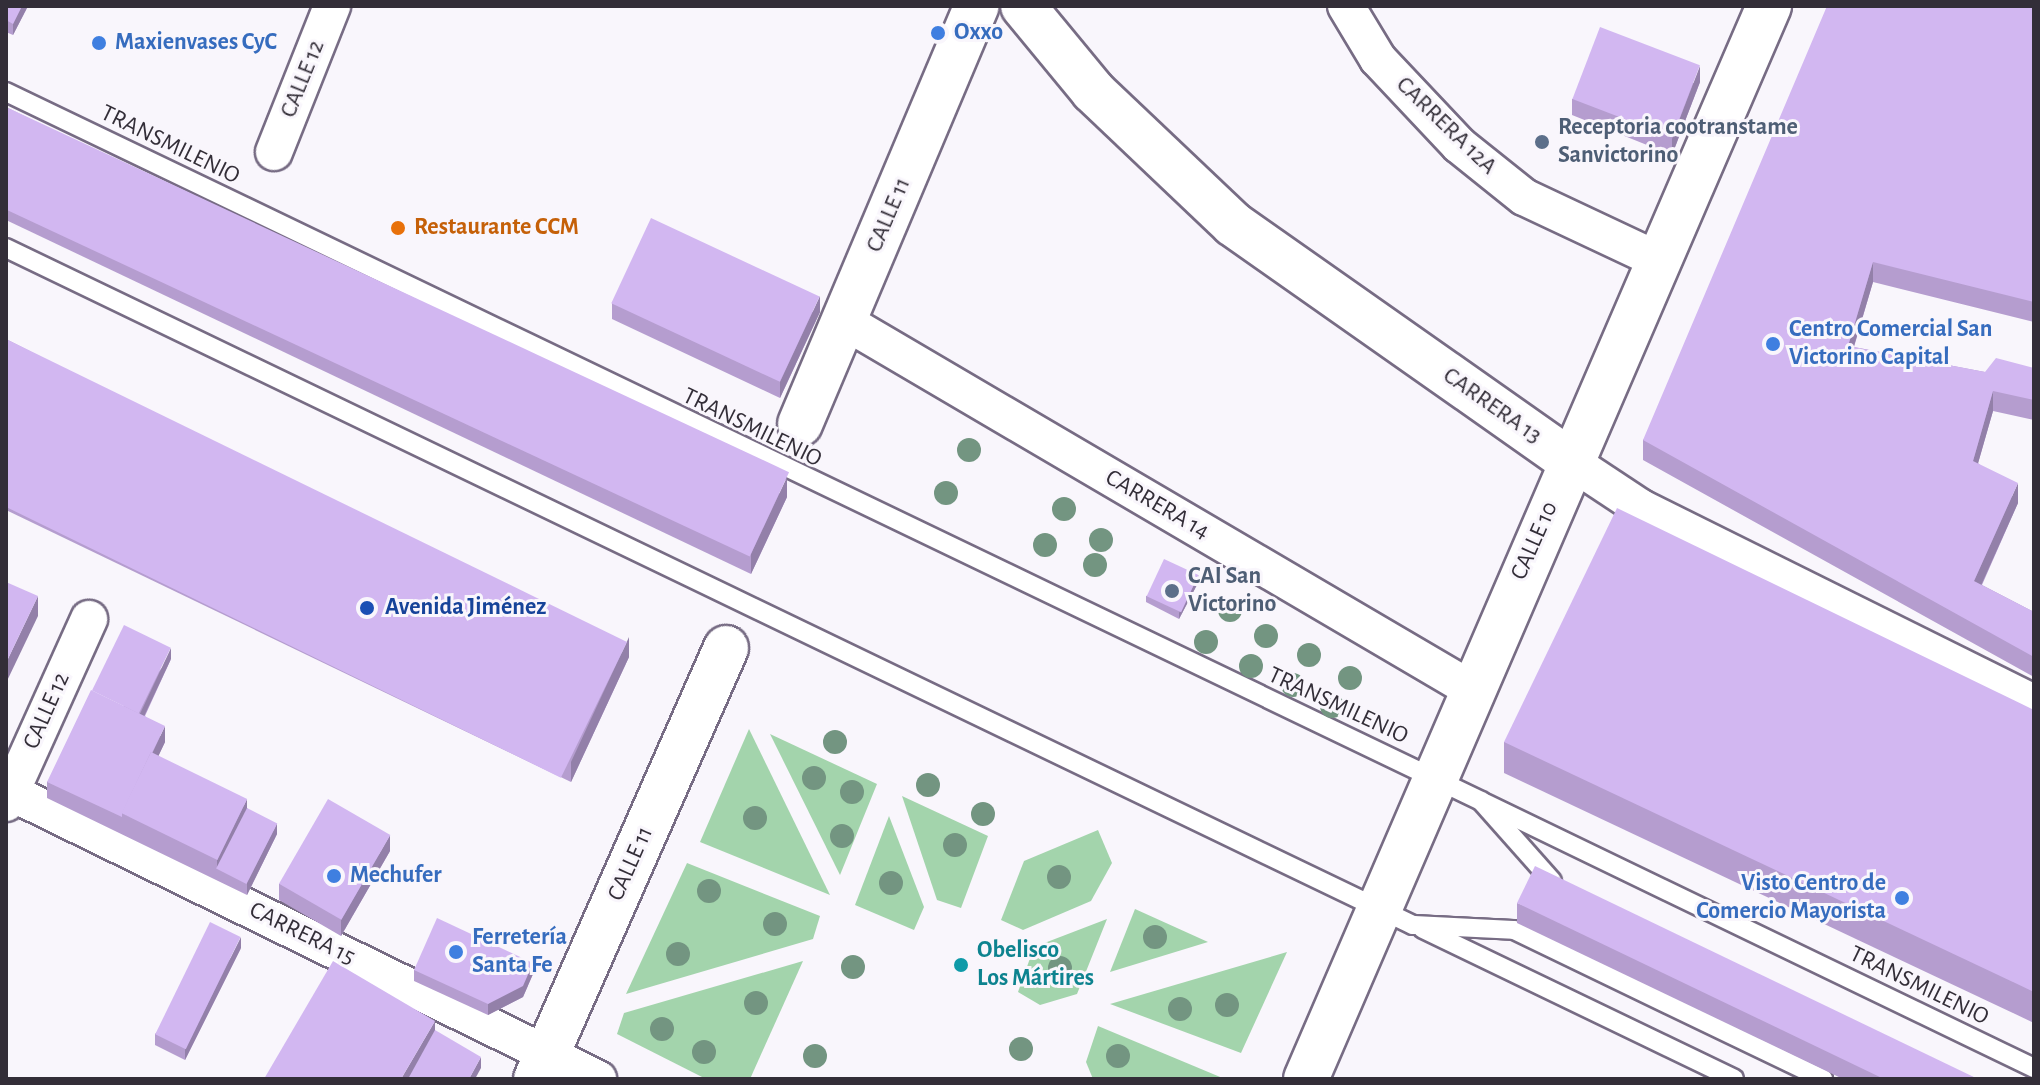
<!DOCTYPE html>
<html>
<head>
<meta charset="utf-8">
<style>
	body { margin:0 }
	#map { position:relative; width:2040px; height:1085px; overflow:hidden; background:#f9f6fc; font-family:"Alegreya Sans",sans-serif }
	div>[style] { position:absolute }
	.green>* { inset:0; background:#a3d4ac }
	.roads { filter:drop-shadow(2px 0 #776c84) drop-shadow(-2px 0 #776c84) drop-shadow(0 2px #776c84) drop-shadow(0 -2px #776c84) }
	.lane>* { height:18px; margin:-9px; padding:0 9px; transform-origin:9px; border-radius:9px; background:#fff }
	.street>* { height:36px; margin:-18px; padding:0 18px; transform-origin:18px; border-radius:18px; background:#fff }
	.secondary>* { height:44px; margin:-22px; padding:0 22px; transform-origin:22px; border-radius:22px; background:#fff }
	.trees>* { width:24px; height:24px; margin:-12px; border-radius:50%; background:#739581 }
	.wall>* { inset:0; background:#b59dcf }
	.shaded-wall>* { inset:0; background:#9380a9 }
	.building>* { inset:0; background:#d2b7f1; transform-origin:0 0 }
	.dots>* { width:22px; height:22px; translate:-50% -50%; box-sizing:border-box; border:4px solid #f9f6fc; border-radius:50% }
	span { translate:-50% -50%; white-space:nowrap; text-align:center; line-height:1.15; -webkit-text-stroke:6px #f9f6fc; paint-order:stroke }
	.shop-label { font-size:24px; color:#366cbe; font-weight:700 }
	.left { translate:0 -50%; text-align:left }
	.right { translate:-100% -50%; text-align:right }
	.street-label { font-size:24px; color:#332e38 }
	.service-label { font-size:24px; color:#4e5e75; font-weight:700 }
	.food-label { font-size:24px; color:#c56008; font-weight:700 }
	.transit-label { font-size:24px; color:#164399; font-weight:700 }
	.culture-label { font-size:24px; color:#0d838f; font-weight:700 }
	.frame { position:absolute; inset:0; border:8px solid #332e38; pointer-events:none }
</style>
</head>
<body>
<div id="map">
	<div class="green">
		<div style="clip-path:polygon(749px 729px,830px 895px,700px 842px)"></div>
		<div style="clip-path:polygon(770px 734px,877px 784px,840px 875px)"></div>
		<div style="clip-path:polygon(902px 796px,988px 836px,961px 908px,937px 900px)"></div>
		<div style="clip-path:polygon(889px 816px,924px 907px,914px 930px,855px 905px)"></div>
		<div style="clip-path:polygon(1098px 830px,1112px 863px,1091px 901px,1023px 930px,1001px 920px,1024px 861px)"></div>
		<div style="clip-path:polygon(687px 863px,820px 916px,813px 939px,626px 994px)"></div>
		<div style="clip-path:polygon(1135px 909px,1208px 942px,1110px 972px)"></div>
		<div style="clip-path:polygon(1107px 919px,1077px 994px,1040px 1005px,1018px 992px,1034px 947px)"></div>
		<div style="clip-path:polygon(1287px 952px,1241px 1053px,1110px 1004px)"></div>
		<div style="clip-path:polygon(803px 961px,750px 1079px,706px 1079px,617px 1034px,624px 1013px)"></div>
		<div style="clip-path:polygon(1098px 1026px,1225px 1079px,1093px 1079px,1086px 1062px)"></div>
	</div>
	<div class="roads">
		<div class="lane">
			<div style="left:6px;top:92px;width:1637px;rotate:25.67deg"></div>
			<div style="left:1481px;top:801px;width:107px;rotate:48.4deg"></div>
			<div style="left:6px;top:248px;width:1561px;rotate:25.7deg"></div>
			<div style="left:1413px;top:925px;width:101px;rotate:2.8deg"></div>
			<div style="left:1514px;top:930px;width:343px;rotate:25.7deg"></div>
			<div style="left:1485px;top:803px;width:610px;rotate:25.77deg"></div>
			<div style="left:1423px;top:929px;width:345px;rotate:25.7deg"></div>
		</div>
		<div class="street">
			<div style="left:1346px;top:6px;width:62px;rotate:58.9deg"></div>
			<div style="left:1378px;top:59px;width:118px;rotate:46.7deg"></div>
			<div style="left:1459px;top:145px;width:83px;rotate:38.7deg"></div>
			<div style="left:1524px;top:197px;width:148px;rotate:25.2deg"></div>
			<div style="left:274px;top:152px;width:157px;rotate:-68.3deg"></div>
			<div style="left:844px;top:321px;width:727px;rotate:30.41deg"></div>
			<div style="left:1570px;top:461px;width:85px;rotate:33.5deg"></div>
			<div style="left:1641px;top:508px;width:439px;rotate:26.4deg"></div>
			<div style="left:6px;top:790px;width:659px;rotate:26.02deg"></div>
			<div style="left:6px;top:803px;width:202px;rotate:-65.7deg"></div>
		</div>
		<div class="secondary">
			<div style="left:1023px;top:6px;width:110px;rotate:50.5deg"></div>
			<div style="left:1093px;top:91px;width:193px;rotate:43.5deg"></div>
			<div style="left:1233px;top:224px;width:412px;rotate:35.1deg"></div>
			<div style="left:800px;top:424px;width:454px;rotate:-67.1deg"></div>
			<div style="left:536px;top:1079px;width:471px;rotate:-66.2deg"></div>
			<div style="left:1306px;top:1079px;width:1169px;rotate:-66.66deg"></div>
		</div>
	</div>
	<div class="trees">
		<div style="left:969px;top:450px"></div>
		<div style="left:946px;top:493px"></div>
		<div style="left:1064px;top:509px"></div>
		<div style="left:1101px;top:540px"></div>
		<div style="left:1045px;top:545px"></div>
		<div style="left:1095px;top:565px"></div>
		<div style="left:1230px;top:610px"></div>
		<div style="left:1266px;top:636px"></div>
		<div style="left:1206px;top:642px"></div>
		<div style="left:1309px;top:655px"></div>
		<div style="left:1251px;top:666px"></div>
		<div style="left:1350px;top:678px"></div>
		<div style="left:1293px;top:685px"></div>
		<div style="left:1332px;top:706px"></div>
		<div style="left:835px;top:742px"></div>
		<div style="left:814px;top:778px"></div>
		<div style="left:928px;top:785px"></div>
		<div style="left:852px;top:792px"></div>
		<div style="left:983px;top:814px"></div>
		<div style="left:755px;top:818px"></div>
		<div style="left:842px;top:836px"></div>
		<div style="left:955px;top:845px"></div>
		<div style="left:1059px;top:877px"></div>
		<div style="left:891px;top:883px"></div>
		<div style="left:709px;top:891px"></div>
		<div style="left:775px;top:924px"></div>
		<div style="left:1155px;top:937px"></div>
		<div style="left:678px;top:954px"></div>
		<div style="left:853px;top:967px"></div>
		<div style="left:1060px;top:968px"></div>
		<div style="left:756px;top:1003px"></div>
		<div style="left:1227px;top:1005px"></div>
		<div style="left:1180px;top:1009px"></div>
		<div style="left:662px;top:1029px"></div>
		<div style="left:1021px;top:1049px"></div>
		<div style="left:704px;top:1052px"></div>
		<div style="left:815px;top:1056px"></div>
		<div style="left:1118px;top:1056px"></div>
	</div>
	<div class="wall">
		<div style="clip-path:polygon(6px 6px,28px 6px,13px 35px,6px 32px)"></div>
		<div style="clip-path:polygon(2034px 6px,2034px 322px,1873px 282px,1854px 347px,1985px 372px,2034px 368px,2034px 420px,1993px 411px,1978px 463px,2018px 503px,1982px 585px,2034px 612px,2034px 677px,1643px 460px,1643px 440px)"></div>
		<div style="clip-path:polygon(1700px 82px,1672px 155px,1572px 115px,1572px 99px)"></div>
		<div style="clip-path:polygon(6px 107px,787px 497px,751px 574px,6px 220px)"></div>
		<div style="clip-path:polygon(612px 303px,820px 312px,780px 398px,612px 319px)"></div>
		<div style="clip-path:polygon(6px 339px,629px 657px,571px 782px,6px 510px)"></div>
		<div style="clip-path:polygon(1199px 581px,1179px 619px,1146px 602px,1146px 596px)"></div>
		<div style="clip-path:polygon(171px 659px,145px 716px,165px 742px,158px 756px,247px 808px,277px 834px,247px 895px,47px 798px,47px 782px)"></div>
		<div style="clip-path:polygon(2034px 710px,2034px 1023px,1504px 773px,1504px 742px)"></div>
		<div style="clip-path:polygon(390px 851px,341px 936px,279px 900px,279px 884px)"></div>
		<div style="clip-path:polygon(1517px 903px,1978px 1079px,1843px 1079px,1517px 923px)"></div>
		<div style="clip-path:polygon(241px 948px,185px 1060px,155px 1045px,155px 1034px)"></div>
		<div style="clip-path:polygon(414px 970px,533px 974px,523px 997px,488px 1015px,414px 981px)"></div>
	</div>
	<div class="shaded-wall">
		<div style="clip-path:polygon(22px 6px,28px 6px,13px 35px,13px 24px)"></div>
		<div style="clip-path:polygon(1700px 66px,1700px 82px,1672px 155px,1672px 139px)"></div>
		<div style="clip-path:polygon(1873px 262px,1873px 282px,1848px 366px,1848px 346px)"></div>
		<div style="clip-path:polygon(820px 296px,820px 312px,780px 398px,780px 382px)"></div>
		<div style="clip-path:polygon(1993px 391px,1993px 411px,1973px 481px,1973px 461px)"></div>
		<div style="clip-path:polygon(787px 477px,787px 497px,751px 574px,751px 554px)"></div>
		<div style="clip-path:polygon(2018px 483px,2018px 503px,1974px 601px,1974px 581px)"></div>
		<div style="clip-path:polygon(1199px 575px,1199px 581px,1179px 619px,1179px 613px)"></div>
		<div style="clip-path:polygon(38px 596px,38px 616px,6px 683px,6px 663px)"></div>
		<div style="clip-path:polygon(629px 637px,629px 657px,571px 782px,571px 762px)"></div>
		<div style="clip-path:polygon(171px 648px,171px 659px,138px 729px,138px 718px)"></div>
		<div style="clip-path:polygon(165px 726px,165px 742px,130px 817px,124px 814px)"></div>
		<div style="clip-path:polygon(247px 799px,247px 819px,217px 869px,217px 860px)"></div>
		<div style="clip-path:polygon(277px 823px,277px 834px,247px 895px,247px 883px)"></div>
		<div style="clip-path:polygon(390px 835px,390px 851px,341px 936px,341px 920px)"></div>
		<div style="clip-path:polygon(241px 937px,241px 948px,185px 1060px,185px 1049px)"></div>
		<div style="clip-path:polygon(533px 963px,533px 974px,523px 997px,488px 1015px,488px 1004px)"></div>
		<div style="clip-path:polygon(435px 1021px,435px 1041px,413px 1079px,401px 1079px)"></div>
		<div style="clip-path:polygon(481px 1057px,481px 1068px,475px 1079px,469px 1079px)"></div>
	</div>
	<div class="building">
		<div style="clip-path:polygon(6px 6px,22px 6px,13px 24px,6px 20px)"></div>
		<div style="clip-path:polygon(1827px 6px,2034px 6px,2034px 302px,1873px 262px,1848px 346px,1985px 372px,1996px 358px,2034px 368px,2034px 400px,1993px 391px,1973px 461px,2018px 483px,1974px 581px,2034px 612px,2034px 657px,1643px 440px)"></div>
		<div style="left:1600px;top:27px;width:107px;height:77px;rotate:21deg"></div>
		<div style="left:6px;top:107px;width:864px;height:93px;rotate:25deg"></div>
		<div style="left:651px;top:218px;width:186px;height:94px;rotate:25deg"></div>
		<div style="left:6px;top:339px;width:691px;height:151px;rotate:26deg"></div>
		<div style="clip-path:polygon(1617px 508px,2034px 710px,2034px 992px,1504px 742px)"></div>
		<div style="left:1164px;top:559px;width:38px;height:41px;rotate:25deg"></div>
		<div style="clip-path:polygon(6px 582px,38px 596px,6px 663px)"></div>
		<div style="left:124px;top:625px;width:52px;height:73px;rotate:26deg"></div>
		<div style="clip-path:polygon(91px 690px,165px 726px,152px 753px,151px 752px,122px 813px,122px 817px,47px 782px)"></div>
		<div style="left:151px;top:752px;width:107px;height:68px;rotate:26deg"></div>
		<div style="left:328px;top:799px;width:72px;height:98px;rotate:30deg"></div>
		<div style="left:247px;top:808px;width:34px;height:68px;rotate:27deg"></div>
		<div style="clip-path:polygon(1535px 866px,1978px 1079px,1884px 1079px,1517px 903px)"></div>
		<div style="clip-path:polygon(437px 918px,533px 963px,523px 986px,488px 1004px,414px 970px)"></div>
		<div style="left:210px;top:922px;width:34px;height:125px;rotate:26deg"></div>
		<div style="clip-path:polygon(333px 961px,435px 1021px,401px 1079px,264px 1079px)"></div>
		<div style="clip-path:polygon(435px 1030px,481px 1057px,469px 1079px,408px 1079px)"></div>
	</div>
	<div class="dots">
		<div style="left:938px;top:33px;background:#3f7fe0"></div>
		<div style="left:99px;top:43px;background:#3f7fe0"></div>
		<div style="left:1542px;top:142px;background:#5c6f8a"></div>
		<div style="left:398px;top:228px;background:#e8710a"></div>
		<div style="left:1773px;top:344px;background:#3f7fe0"></div>
		<div style="left:1172px;top:591px;background:#5c6f8a"></div>
		<div style="left:367px;top:608px;background:#1a4fb4"></div>
		<div style="left:334px;top:876px;background:#3f7fe0"></div>
		<div style="left:1902px;top:898px;background:#3f7fe0"></div>
		<div style="left:456px;top:952px;background:#3f7fe0"></div>
		<div style="left:961px;top:965px;background:#0f9aa8"></div>
	</div>
	<div class="shop-label">
		<span class="left" style="left:954px;top:33px">Oxxo</span>
		<span class="left" style="left:115px;top:43px">Maxienvases CyC</span>
		<span class="left" style="left:1789px;top:344px">Centro Comercial San<br>Victorino Capital</span>
		<span class="left" style="left:350px;top:876px">Mechufer</span>
		<span class="right" style="left:1886px;top:898px">Visto Centro de<br>Comercio Mayorista</span>
		<span class="left" style="left:472px;top:952px">Ferretería<br>Santa Fe</span>
	</div>
	<div class="street-label">
		<span style="left:303px;top:79px;rotate:-68deg">CALLE 12</span>
		<span style="left:1446px;top:126px;rotate:44deg">CARRERA 12A</span>
		<span style="left:170px;top:145px;rotate:26deg">TRANSMILENIO</span>
		<span style="left:889px;top:215px;rotate:-67deg">CALLE 11</span>
		<span style="left:1492px;top:406px;rotate:35deg">CARRERA 13</span>
		<span style="left:752px;top:428px;rotate:26deg">TRANSMILENIO</span>
		<span style="left:1157px;top:505px;rotate:30deg">CARRERA 14</span>
		<span style="left:1535px;top:541px;rotate:-66deg">CALLE 10</span>
		<span style="left:1338px;top:706px;rotate:25deg">TRANSMILENIO</span>
		<span style="left:47px;top:711px;rotate:-66deg">CALLE 12</span>
		<span style="left:631px;top:864px;rotate:-66deg">CALLE 11</span>
		<span style="left:302px;top:934px;rotate:26deg">CARRERA 15</span>
		<span style="left:1919px;top:986px;rotate:26deg">TRANSMILENIO</span>
	</div>
	<div class="service-label">
		<span class="left" style="left:1558px;top:142px">Receptoria cootranstame<br>Sanvictorino</span>
		<span class="left" style="left:1188px;top:591px">CAI San<br>Victorino</span>
	</div>
	<div class="food-label">
		<span class="left" style="left:414px;top:228px">Restaurante CCM</span>
	</div>
	<div class="transit-label">
		<span class="left" style="left:385px;top:608px">Avenida Jiménez</span>
	</div>
	<div class="culture-label">
		<span class="left" style="left:977px;top:965px">Obelisco<br>Los Mártires</span>
	</div>
	<div class="frame"></div>
</div>
</body>
</html>
